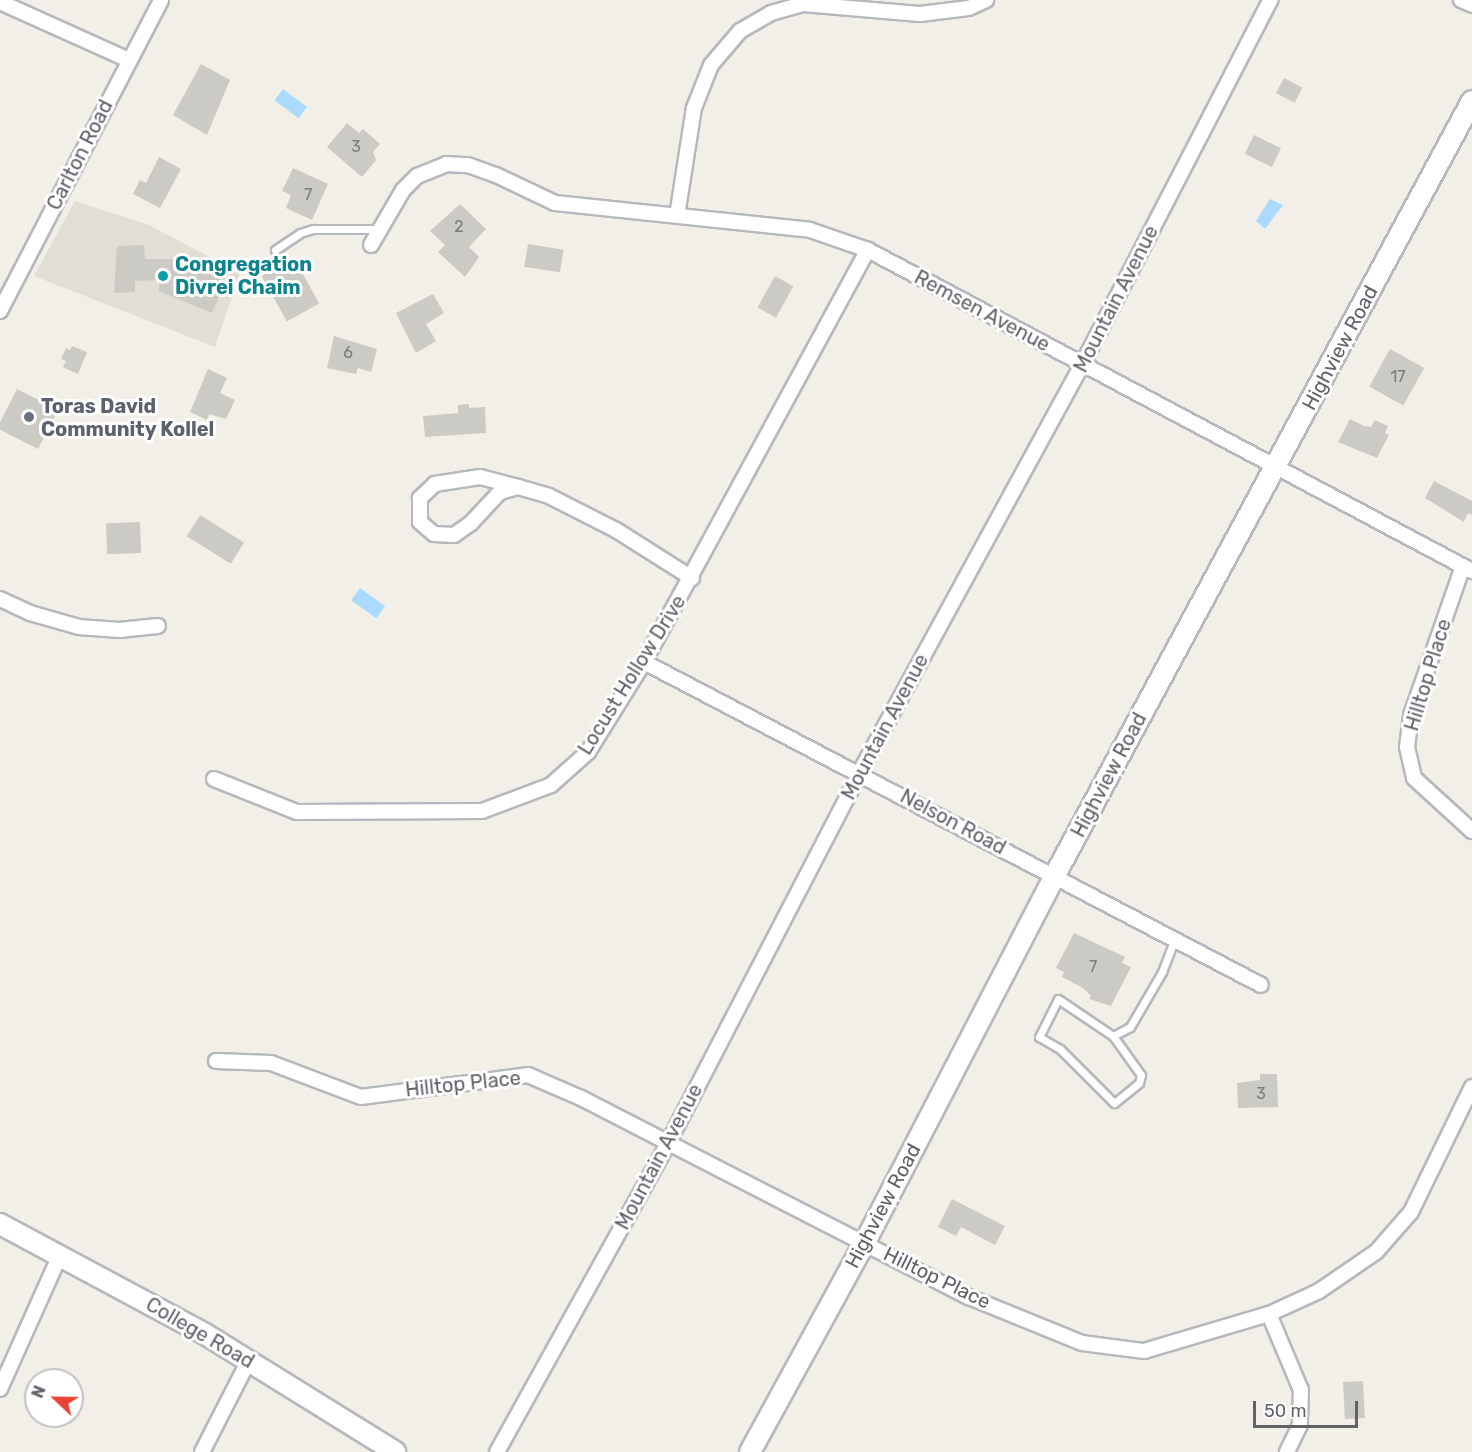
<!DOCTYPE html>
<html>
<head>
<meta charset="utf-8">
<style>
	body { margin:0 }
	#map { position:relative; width:1472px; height:1452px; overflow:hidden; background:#f1efe8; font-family:Rubik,sans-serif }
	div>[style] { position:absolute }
	.education>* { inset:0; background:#e1ded6 }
	.water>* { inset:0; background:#aadaff; transform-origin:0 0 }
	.building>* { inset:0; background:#cccac5; transform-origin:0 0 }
	.roads { filter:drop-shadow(2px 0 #b5b8bc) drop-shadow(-2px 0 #b5b8bc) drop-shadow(0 2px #b5b8bc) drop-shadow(0 -2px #b5b8bc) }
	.lane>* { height:7px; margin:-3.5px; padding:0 3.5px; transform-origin:3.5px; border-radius:3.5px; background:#fff }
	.street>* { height:14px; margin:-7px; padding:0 7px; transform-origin:7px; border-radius:7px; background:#fff }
	.secondary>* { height:20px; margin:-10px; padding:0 10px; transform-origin:10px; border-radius:10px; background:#fff }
	.dots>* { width:16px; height:16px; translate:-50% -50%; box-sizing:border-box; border:3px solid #fff; border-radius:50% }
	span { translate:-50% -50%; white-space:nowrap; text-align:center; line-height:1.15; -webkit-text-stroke:6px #fff; paint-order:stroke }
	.number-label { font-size:16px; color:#7a7d7f }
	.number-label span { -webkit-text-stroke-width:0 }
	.street-label { font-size:20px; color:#5f6368 }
	.culture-label { font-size:20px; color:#0d838f; font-weight:700 }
	.left { translate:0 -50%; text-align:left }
	.worship-label { font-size:20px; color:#5b616d; font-weight:700 }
	.north { position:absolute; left:24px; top:1368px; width:60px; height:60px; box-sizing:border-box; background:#fff; border:2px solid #bfc1c3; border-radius:50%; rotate:292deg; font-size:16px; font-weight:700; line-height:24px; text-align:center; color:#5f6368 }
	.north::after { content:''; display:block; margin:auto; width:21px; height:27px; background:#ea4335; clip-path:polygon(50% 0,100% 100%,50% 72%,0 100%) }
	.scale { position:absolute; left:1253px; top:1401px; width:105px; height:27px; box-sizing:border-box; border:3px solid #5f6368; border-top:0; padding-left:8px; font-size:18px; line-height:21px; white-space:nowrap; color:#5f6368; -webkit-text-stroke:4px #fff; paint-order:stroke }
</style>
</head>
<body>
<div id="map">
	<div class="education">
		<div style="clip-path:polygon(75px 201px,149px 225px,240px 273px,215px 347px,34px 276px)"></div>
	</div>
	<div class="water">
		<div style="left:283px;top:89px;width:30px;height:14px;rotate:37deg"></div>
		<div style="clip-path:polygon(1270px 199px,1283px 205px,1265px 229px,1256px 221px)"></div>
		<div style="left:360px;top:588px;width:31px;height:15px;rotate:36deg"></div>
	</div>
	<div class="building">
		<div style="clip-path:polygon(201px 64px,230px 80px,207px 135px,173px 115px)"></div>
		<div style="left:1284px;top:78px;width:21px;height:17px;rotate:28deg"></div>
		<div style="clip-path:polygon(347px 123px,359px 133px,363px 129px,380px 144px,373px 152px,376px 160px,362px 177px,327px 147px)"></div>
		<div style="left:1254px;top:135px;width:30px;height:21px;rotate:26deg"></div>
		<div style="clip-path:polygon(159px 157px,181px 169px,160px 208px,133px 194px,140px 180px,146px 183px)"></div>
		<div style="clip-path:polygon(293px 168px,328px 184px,312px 220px,286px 208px,291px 195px,282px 191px)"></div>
		<div style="clip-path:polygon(460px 204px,486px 229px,469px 247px,479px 257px,465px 277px,438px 252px,445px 245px,430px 231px)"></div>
		<div style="left:528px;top:244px;width:36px;height:23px;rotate:9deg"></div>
		<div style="clip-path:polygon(144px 245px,145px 259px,173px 259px,226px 281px,212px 313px,159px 291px,159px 280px,135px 281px,135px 292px,114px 293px,117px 246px)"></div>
		<div style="left:294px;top:258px;width:52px;height:37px;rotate:61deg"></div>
		<div style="left:775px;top:276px;width:21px;height:36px;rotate:29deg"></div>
		<div style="clip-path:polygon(433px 294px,444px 313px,426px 324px,436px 341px,416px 353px,396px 313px)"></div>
		<div style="clip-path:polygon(334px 336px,377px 349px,371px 372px,358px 368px,356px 374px,327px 368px)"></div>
		<div style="clip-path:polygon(72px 346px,87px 352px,78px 374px,63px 367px,66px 361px,61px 359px,66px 348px,70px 350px)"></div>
		<div style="left:1390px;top:349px;width:39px;height:43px;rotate:29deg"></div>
		<div style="clip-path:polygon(208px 369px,227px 378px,220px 393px,235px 400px,226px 419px,209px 414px,207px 420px,190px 412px)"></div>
		<div style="left:17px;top:389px;width:46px;height:44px;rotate:27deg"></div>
		<div style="clip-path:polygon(469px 404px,469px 408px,485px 407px,486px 433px,425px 437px,423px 416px,458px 413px,458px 405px)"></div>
		<div style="clip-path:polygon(1350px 419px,1364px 426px,1371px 427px,1375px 420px,1388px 426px,1385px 433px,1389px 435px,1377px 458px,1338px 442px)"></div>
		<div style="clip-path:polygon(1434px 481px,1472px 501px,1472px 515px,1468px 513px,1464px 522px,1425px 498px)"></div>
		<div style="left:200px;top:515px;width:52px;height:25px;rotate:32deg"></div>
		<div style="left:140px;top:522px;width:31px;height:34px;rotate:88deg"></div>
		<div style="clip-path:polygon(1074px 933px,1125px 957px,1122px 963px,1131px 967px,1111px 1006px,1089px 999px,1091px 996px,1083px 988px,1062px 977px,1064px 972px,1056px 968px)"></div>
		<div style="clip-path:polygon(1260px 1074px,1277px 1074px,1278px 1107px,1238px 1108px,1237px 1083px,1260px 1080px)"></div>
		<div style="clip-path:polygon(952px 1199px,1005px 1226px,995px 1245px,961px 1227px,956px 1236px,938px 1227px)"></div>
		<div style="left:1363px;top:1381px;width:37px;height:20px;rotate:87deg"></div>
	</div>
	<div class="roads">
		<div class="lane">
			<div style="left:275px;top:250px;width:30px;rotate:-34deg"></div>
			<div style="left:300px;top:233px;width:14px;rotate:-17deg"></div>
			<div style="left:313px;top:229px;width:67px"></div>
			<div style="left:1113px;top:1036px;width:48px;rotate:54.3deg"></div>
			<div style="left:1141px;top:1075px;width:8px;rotate:104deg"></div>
			<div style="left:1139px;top:1083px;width:32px;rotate:141deg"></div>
			<div style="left:1114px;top:1103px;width:76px;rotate:-135deg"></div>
			<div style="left:1060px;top:1049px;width:24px;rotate:-150deg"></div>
			<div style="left:1039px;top:1037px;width:42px;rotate:-63.4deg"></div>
			<div style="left:1058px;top:999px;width:66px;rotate:33.9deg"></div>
			<div style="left:1113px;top:1036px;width:19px;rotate:-28deg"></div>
			<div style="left:1130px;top:1027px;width:64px;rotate:-59.8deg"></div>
			<div style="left:1162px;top:972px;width:36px;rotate:-69deg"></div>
		</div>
		<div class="street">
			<div style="left:1461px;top:0;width:12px;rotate:24deg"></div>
			<div style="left:0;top:2px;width:141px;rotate:24.2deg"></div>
			<div style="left:677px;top:216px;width:109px;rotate:-81.1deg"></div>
			<div style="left:694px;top:108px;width:46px;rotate:-68.4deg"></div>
			<div style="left:711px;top:65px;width:45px;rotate:-49.5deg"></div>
			<div style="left:740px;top:31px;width:36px;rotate:-30deg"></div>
			<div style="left:771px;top:13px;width:33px;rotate:-16deg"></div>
			<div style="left:803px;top:4px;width:117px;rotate:4.9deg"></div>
			<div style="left:920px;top:14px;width:49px;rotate:-7deg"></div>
			<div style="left:969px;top:8px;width:19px;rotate:-25deg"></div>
			<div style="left:371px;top:245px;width:64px;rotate:-59.8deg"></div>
			<div style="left:403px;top:190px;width:20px;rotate:-45deg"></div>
			<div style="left:417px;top:176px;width:31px;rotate:-22deg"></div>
			<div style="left:446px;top:164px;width:22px;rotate:3deg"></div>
			<div style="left:468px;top:165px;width:30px;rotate:20deg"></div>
			<div style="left:496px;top:175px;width:65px;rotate:25.4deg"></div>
			<div style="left:555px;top:203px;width:256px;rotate:6deg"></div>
			<div style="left:810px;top:230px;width:61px;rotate:19deg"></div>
			<div style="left:868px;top:250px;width:684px;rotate:27.99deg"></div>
			<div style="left:0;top:311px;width:350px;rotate:-62.6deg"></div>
			<div style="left:518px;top:487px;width:39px;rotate:-165deg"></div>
			<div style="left:480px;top:477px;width:46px;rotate:171.2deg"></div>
			<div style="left:435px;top:484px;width:21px;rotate:137deg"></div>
			<div style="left:420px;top:498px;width:24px;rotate:90deg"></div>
			<div style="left:420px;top:522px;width:18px;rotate:41deg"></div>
			<div style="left:434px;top:534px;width:20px;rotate:3deg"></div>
			<div style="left:454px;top:535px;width:21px;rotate:-35deg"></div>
			<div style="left:471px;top:523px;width:42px;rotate:-46.9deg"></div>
			<div style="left:500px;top:492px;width:19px;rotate:-16deg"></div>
			<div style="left:518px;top:487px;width:32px;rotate:16deg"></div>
			<div style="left:549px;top:496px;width:75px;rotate:26.9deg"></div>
			<div style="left:616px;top:530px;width:90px;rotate:32.3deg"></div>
			<div style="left:1463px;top:566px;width:158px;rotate:109.2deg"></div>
			<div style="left:1411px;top:715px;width:32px;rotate:97deg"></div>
			<div style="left:1407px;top:747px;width:32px;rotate:77deg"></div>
			<div style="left:1414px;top:778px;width:79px;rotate:42.4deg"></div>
			<div style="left:0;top:599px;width:33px;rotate:25deg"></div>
			<div style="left:30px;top:613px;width:51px;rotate:15.9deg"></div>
			<div style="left:79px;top:627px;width:40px;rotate:4.3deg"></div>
			<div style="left:119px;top:630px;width:39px;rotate:-6deg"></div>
			<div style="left:644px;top:662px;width:696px;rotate:27.63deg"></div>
			<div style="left:214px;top:779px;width:89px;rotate:21.7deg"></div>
			<div style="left:297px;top:812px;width:185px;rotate:-0.3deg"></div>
			<div style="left:482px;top:811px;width:74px;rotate:-20.6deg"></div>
			<div style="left:551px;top:785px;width:50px;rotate:-41.7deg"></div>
			<div style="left:588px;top:752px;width:106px;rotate:-58.1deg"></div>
			<div style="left:644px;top:662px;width:469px;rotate:-61.5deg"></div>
			<div style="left:216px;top:1061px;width:55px;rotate:2.1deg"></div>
			<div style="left:271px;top:1063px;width:96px;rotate:20.7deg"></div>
			<div style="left:361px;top:1097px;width:168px;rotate:-7.5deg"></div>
			<div style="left:528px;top:1075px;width:58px;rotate:23.5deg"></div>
			<div style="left:581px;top:1098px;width:436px;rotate:27.2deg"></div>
			<div style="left:969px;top:1297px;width:122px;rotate:22.2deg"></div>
			<div style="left:1082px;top:1343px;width:63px;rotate:7.4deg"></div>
			<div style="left:1144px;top:1351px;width:130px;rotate:-16.5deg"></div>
			<div style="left:1269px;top:1314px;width:55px;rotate:-24.7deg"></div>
			<div style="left:1319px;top:1291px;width:69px;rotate:-34.4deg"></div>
			<div style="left:1376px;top:1252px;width:53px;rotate:-48.8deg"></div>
			<div style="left:1411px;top:1212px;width:139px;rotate:-64deg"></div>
			<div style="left:1269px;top:1314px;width:82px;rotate:67.2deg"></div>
			<div style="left:1301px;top:1390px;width:35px;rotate:92deg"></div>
			<div style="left:1300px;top:1425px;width:30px;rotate:116deg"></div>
			<div style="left:0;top:1389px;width:147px;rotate:-65.9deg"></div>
			<div style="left:202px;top:1452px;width:103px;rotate:-62.9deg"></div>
			<div style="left:497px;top:1452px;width:351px;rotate:-61deg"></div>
			<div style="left:667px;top:1145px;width:420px;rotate:-62.6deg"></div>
			<div style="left:860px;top:772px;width:464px;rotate:-61.4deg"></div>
			<div style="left:1082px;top:365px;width:411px;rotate:-62.7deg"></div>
		</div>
		<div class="secondary">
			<div style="left:0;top:1224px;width:233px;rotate:28.2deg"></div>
			<div style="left:205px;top:1334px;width:224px;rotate:31.8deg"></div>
			<div style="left:750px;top:1452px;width:239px;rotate:-61.3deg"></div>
			<div style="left:865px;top:1242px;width:413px;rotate:-62.6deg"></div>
			<div style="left:1055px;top:875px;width:879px;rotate:-61.69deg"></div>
		</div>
	</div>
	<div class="dots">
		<div style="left:163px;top:276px;background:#0f9aa8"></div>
		<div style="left:29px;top:417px;background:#6b7280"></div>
	</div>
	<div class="number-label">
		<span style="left:356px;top:147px">3</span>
		<span style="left:308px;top:195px">7</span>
		<span style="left:459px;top:227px">2</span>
		<span style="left:348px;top:353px">6</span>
		<span style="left:1398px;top:377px">17</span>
		<span style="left:1093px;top:967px">7</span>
		<span style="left:1261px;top:1094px">3</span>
	</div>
	<div class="street-label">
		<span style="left:80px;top:155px;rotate:-63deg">Carlton Road</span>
		<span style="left:1116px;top:299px;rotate:-63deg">Mountain Avenue</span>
		<span style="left:982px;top:311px;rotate:28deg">Remsen Avenue</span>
		<span style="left:1340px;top:348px;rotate:-62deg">Highview Road</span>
		<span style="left:632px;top:675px;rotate:-58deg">Locust Hollow Drive</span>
		<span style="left:1428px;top:675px;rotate:-73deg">Hilltop Place</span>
		<span style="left:885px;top:727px;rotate:-62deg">Mountain Avenue</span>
		<span style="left:1109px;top:775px;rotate:-62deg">Highview Road</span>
		<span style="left:953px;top:822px;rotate:28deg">Nelson Road</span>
		<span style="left:463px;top:1084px;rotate:-6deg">Hilltop Place</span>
		<span style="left:659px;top:1157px;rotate:-62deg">Mountain Avenue</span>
		<span style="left:883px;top:1206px;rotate:-62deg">Highview Road</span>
		<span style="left:937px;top:1278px;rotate:26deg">Hilltop Place</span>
		<span style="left:200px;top:1333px;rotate:30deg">College Road</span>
	</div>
	<div class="culture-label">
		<span class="left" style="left:175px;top:276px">Congregation<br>Divrei Chaim</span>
	</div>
	<div class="worship-label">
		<span class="left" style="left:41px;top:418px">Toras David<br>Community Kollel</span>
	</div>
	<div class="north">N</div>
	<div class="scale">50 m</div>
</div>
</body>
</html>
